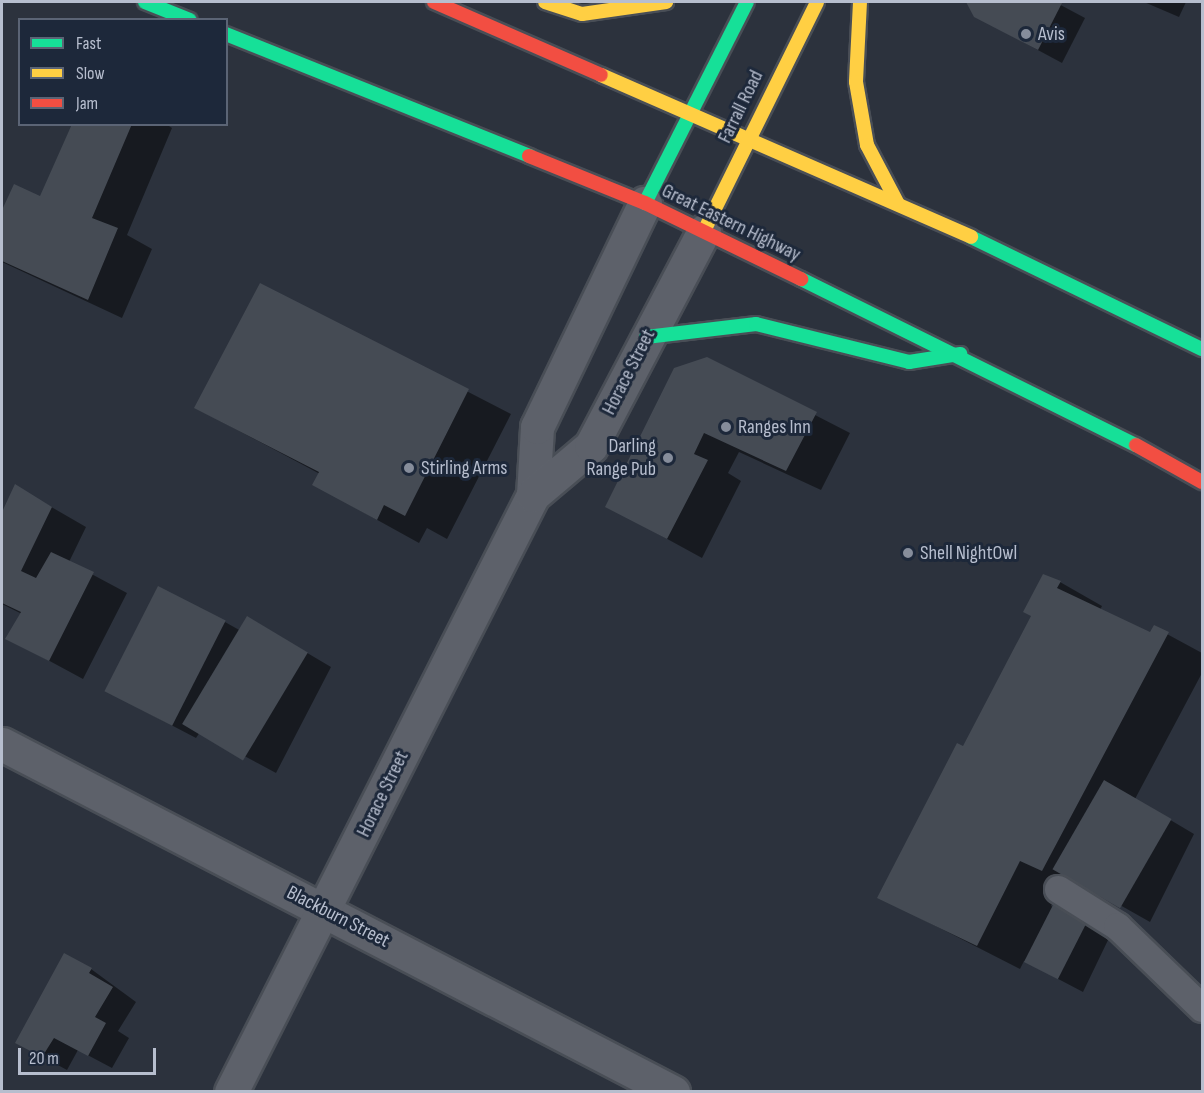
<!DOCTYPE html>
<html>
<head>
<meta charset="utf-8">
<style>
	body { margin:0 }
	#map { position:relative; width:1204px; height:1093px; overflow:hidden; background:#2c323d; font-family:"Sofia Sans Condensed",sans-serif }
	div>[style] { position:absolute }
	.shadow>* { inset:0; background:#0007 }
	.building>* { inset:0; background:#454b54; transform-origin:0 0 }
	.roads { filter:drop-shadow(2px 0 #494e56) drop-shadow(-2px 0 #494e56) drop-shadow(0 2px #494e56) drop-shadow(0 -2px #494e56) }
	.lane>* { height:27px; margin:-13.5px; padding:0 13.5px; transform-origin:13.5px; border-radius:13.5px; background:#5d616a }
	.street>* { height:33px; margin:-16.5px; padding:0 16.5px; transform-origin:16.5px; border-radius:16.5px; background:#5d616a }
	.fast>* { height:14px; margin:-7px; padding:0 7px; transform-origin:7px; border-radius:7px; background:#16e098 }
	.slow>* { height:14px; margin:-7px; padding:0 7px; transform-origin:7px; border-radius:7px; background:#ffcf43 }
	.jam>* { height:14px; margin:-7px; padding:0 7px; transform-origin:7px; border-radius:7px; background:#f24e42 }
	.dots>* { width:16px; height:16px; translate:-50% -50%; box-sizing:border-box; border:3px solid #1d283a; border-radius:50% }
	span { translate:-50% -50%; white-space:nowrap; text-align:center; line-height:1.15; -webkit-text-stroke:6px #1d283a; paint-order:stroke }
	.poi-label { font-size:20px; color:#b7bece }
	.left { translate:0 -50%; text-align:left }
	.right { translate:-100% -50%; text-align:right }
	.street-label { font-size:20px; color:#b7bece }
	.frame { position:absolute; inset:0; border:3px solid #b7bece; pointer-events:none }
	.legend { position:absolute; left:18px; top:18px; width:210px; height:108px; box-sizing:border-box; background:#1d283a; border:2px solid #5b6475; margin:0; padding:8px 10px; list-style:none; font-size:18px; color:#b7bece }
	.legend li { display:flex; align-items:center; gap:12px; height:30px }
	.legend b { width:30px; border:2px solid #5b6475 }
	.scale { position:absolute; left:18px; top:1048px; width:138px; height:27px; box-sizing:border-box; border:3px solid #b7bece; border-top:0; padding-left:8px; font-size:18px; line-height:21px; white-space:nowrap; color:#b7bece; -webkit-text-stroke:4px #1d283a; paint-order:stroke }
</style>
</head>
<body>
<div id="map">
	<div class="shadow">
		<div style="clip-path:polygon(968px 2px,1055px 2px,1085px 18px,1062px 63px,975px 16px)"></div>
		<div style="clip-path:polygon(1144px 2px,1186px 2px,1179px 17px)"></div>
		<div style="clip-path:polygon(73px 124px,166px 124px,172px 128px,127px 235px,152px 249px,122px 318px,2px 262px,2px 214px,15px 186px,41px 198px)"></div>
		<div style="clip-path:polygon(261px 285px,511px 414px,447px 539px,427px 528px,419px 543px,314px 485px,320px 474px,196px 408px)"></div>
		<div style="clip-path:polygon(706px 359px,850px 433px,821px 490px,739px 452px,728px 473px,741px 481px,702px 558px,607px 506px)"></div>
		<div style="clip-path:polygon(15px 486px,86px 527px,69px 562px,127px 593px,83px 679px,7px 638px,22px 614px,2px 604px,2px 515px)"></div>
		<div style="clip-path:polygon(1060px 582px,1102px 606px,1100px 610px,1150px 634px,1154px 627px,1202px 653px,1202px 673px,1135px 799px,1194px 834px,1150px 922px,1088px 887px,1084px 894px,1062px 884px,1051px 906px,1110px 936px,1083px 992px,1024px 961px,1020px 969px,879px 897px)"></div>
		<div style="clip-path:polygon(248px 618px,331px 667px,276px 773px,200px 732px,196px 738px,129px 703px,225px 622px,241px 631px)"></div>
		<div style="clip-path:polygon(91px 969px,136px 1002px,118px 1031px,129px 1038px,112px 1068px,78px 1050px,67px 1070px,41px 1056px)"></div>
	</div>
	<div class="building">
		<div style="clip-path:polygon(966px 2px,1058px 2px,1062px 3px,1038px 50px,974px 17px)"></div>
		<div style="clip-path:polygon(72px 124px,132px 124px,92px 218px,118px 228px,88px 300px,2px 261px,2px 210px,14px 184px,40px 196px)"></div>
		<div style="clip-path:polygon(260px 283px,469px 389px,405px 516px,384px 505px,377px 520px,312px 485px,319px 472px,194px 408px)"></div>
		<div style="clip-path:polygon(707px 357px,817px 412px,786px 471px,704px 433px,694px 454px,708px 460px,667px 539px,605px 507px,674px 368px)"></div>
		<div style="clip-path:polygon(15px 484px,52px 507px,21px 571px,36px 578px,51px 552px,94px 572px,49px 661px,5px 639px,21px 612px,2px 603px,2px 512px)"></div>
		<div style="clip-path:polygon(1043px 574px,1061px 581px,1057px 588px,1150px 632px,1154px 625px,1169px 632px,1042px 871px,1020px 861px,977px 946px,877px 898px,957px 743px,963px 746px,1031px 616px,1023px 612px)"></div>
		<div style="left:158px;top:586px;width:76px;height:118px;rotate:27deg"></div>
		<div style="left:247px;top:616px;width:71px;height:126px;rotate:31deg"></div>
		<div style="left:1104px;top:780px;width:78px;height:103px;rotate:30deg"></div>
		<div style="left:1053px;top:905px;width:38px;height:64px;rotate:27deg"></div>
		<div style="clip-path:polygon(64px 953px,92px 968px,89px 973px,113px 987px,95px 1017px,106px 1023px,88px 1056px,54px 1038px,42px 1057px,15px 1043px)"></div>
	</div>
	<div class="roads">
		<div class="lane">
			<div style="left:1058px;top:889px;width:70px;rotate:32.1deg"></div>
			<div style="left:1117px;top:926px;width:118px;rotate:44deg"></div>
		</div>
		<div class="street">
			<div style="left:533px;top:495px;width:68px;rotate:-86.6deg"></div>
			<div style="left:537px;top:427px;width:249px;rotate:-64.3deg"></div>
			<div style="left:2px;top:744px;width:756px;rotate:27.41deg"></div>
			<div style="left:231px;top:1092px;width:669px;rotate:-63.17deg"></div>
			<div style="left:533px;top:495px;width:76px;rotate:-40.2deg"></div>
			<div style="left:591px;top:446px;width:243px;rotate:-62.3deg"></div>
		</div>
		<div class="fast">
			<div style="left:145px;top:2px;width:48px;rotate:21.8deg"></div>
			<div style="left:226px;top:34px;width:327px;rotate:21.9deg"></div>
			<div style="left:645px;top:203px;width:225px;rotate:-63.1deg"></div>
			<div style="left:971px;top:237px;width:257px;rotate:25.9deg"></div>
			<div style="left:801px;top:279px;width:374px;rotate:26.4deg"></div>
			<div style="left:646px;top:337px;width:111px;rotate:-6.7deg"></div>
			<div style="left:756px;top:324px;width:158px;rotate:13.9deg"></div>
			<div style="left:909px;top:362px;width:52px;rotate:-8.9deg"></div>
		</div>
		<div class="slow">
			<div style="left:545px;top:2px;width:39px;rotate:18deg"></div>
			<div style="left:582px;top:14px;width:85px;rotate:-8.1deg"></div>
			<div style="left:860px;top:2px;width:80px;rotate:92.9deg"></div>
			<div style="left:856px;top:82px;width:64px;rotate:80.1deg"></div>
			<div style="left:867px;top:145px;width:67px;rotate:62.3deg"></div>
			<div style="left:601px;top:75px;width:404px;rotate:23.6deg"></div>
			<div style="left:704px;top:231px;width:255px;rotate:-63.7deg"></div>
		</div>
		<div class="jam">
			<div style="left:434px;top:2px;width:182px;rotate:23.6deg"></div>
			<div style="left:529px;top:156px;width:125px;rotate:22.1deg"></div>
			<div style="left:645px;top:203px;width:174px;rotate:26deg"></div>
			<div style="left:1136px;top:445px;width:76px;rotate:29.3deg"></div>
		</div>
	</div>
	<div class="dots">
		<div style="left:1026px;top:34px;background:#868d9b"></div>
		<div style="left:726px;top:427px;background:#868d9b"></div>
		<div style="left:668px;top:458px;background:#868d9b"></div>
		<div style="left:409px;top:468px;background:#868d9b"></div>
		<div style="left:908px;top:553px;background:#868d9b"></div>
	</div>
	<div class="poi-label">
		<span class="left" style="left:1038px;top:34px">Avis</span>
		<span class="left" style="left:738px;top:427px">Ranges Inn</span>
		<span class="right" style="left:656px;top:458px">Darling<br>Range Pub</span>
		<span class="left" style="left:421px;top:468px">Stirling Arms</span>
		<span class="left" style="left:920px;top:553px">Shell NightOwl</span>
	</div>
	<div class="street-label">
		<span style="left:741px;top:107px;rotate:-64deg">Farrall Road</span>
		<span style="left:731px;top:223px;rotate:26deg">Great Eastern Highway</span>
		<span style="left:629px;top:372px;rotate:-63deg">Horace Street</span>
		<span style="left:383px;top:794px;rotate:-64deg">Horace Street</span>
		<span style="left:338px;top:917px;rotate:27deg">Blackburn Street</span>
	</div>
	<div class="frame"></div>
	<ul class="legend">
	<li><b style="height:8px;background:#16e098"></b>Fast</li>
	<li><b style="height:8px;background:#ffcf43"></b>Slow</li>
	<li><b style="height:8px;background:#f24e42"></b>Jam</li>
	</ul>
	<div class="scale">20 m</div>
</div>
</body>
</html>
